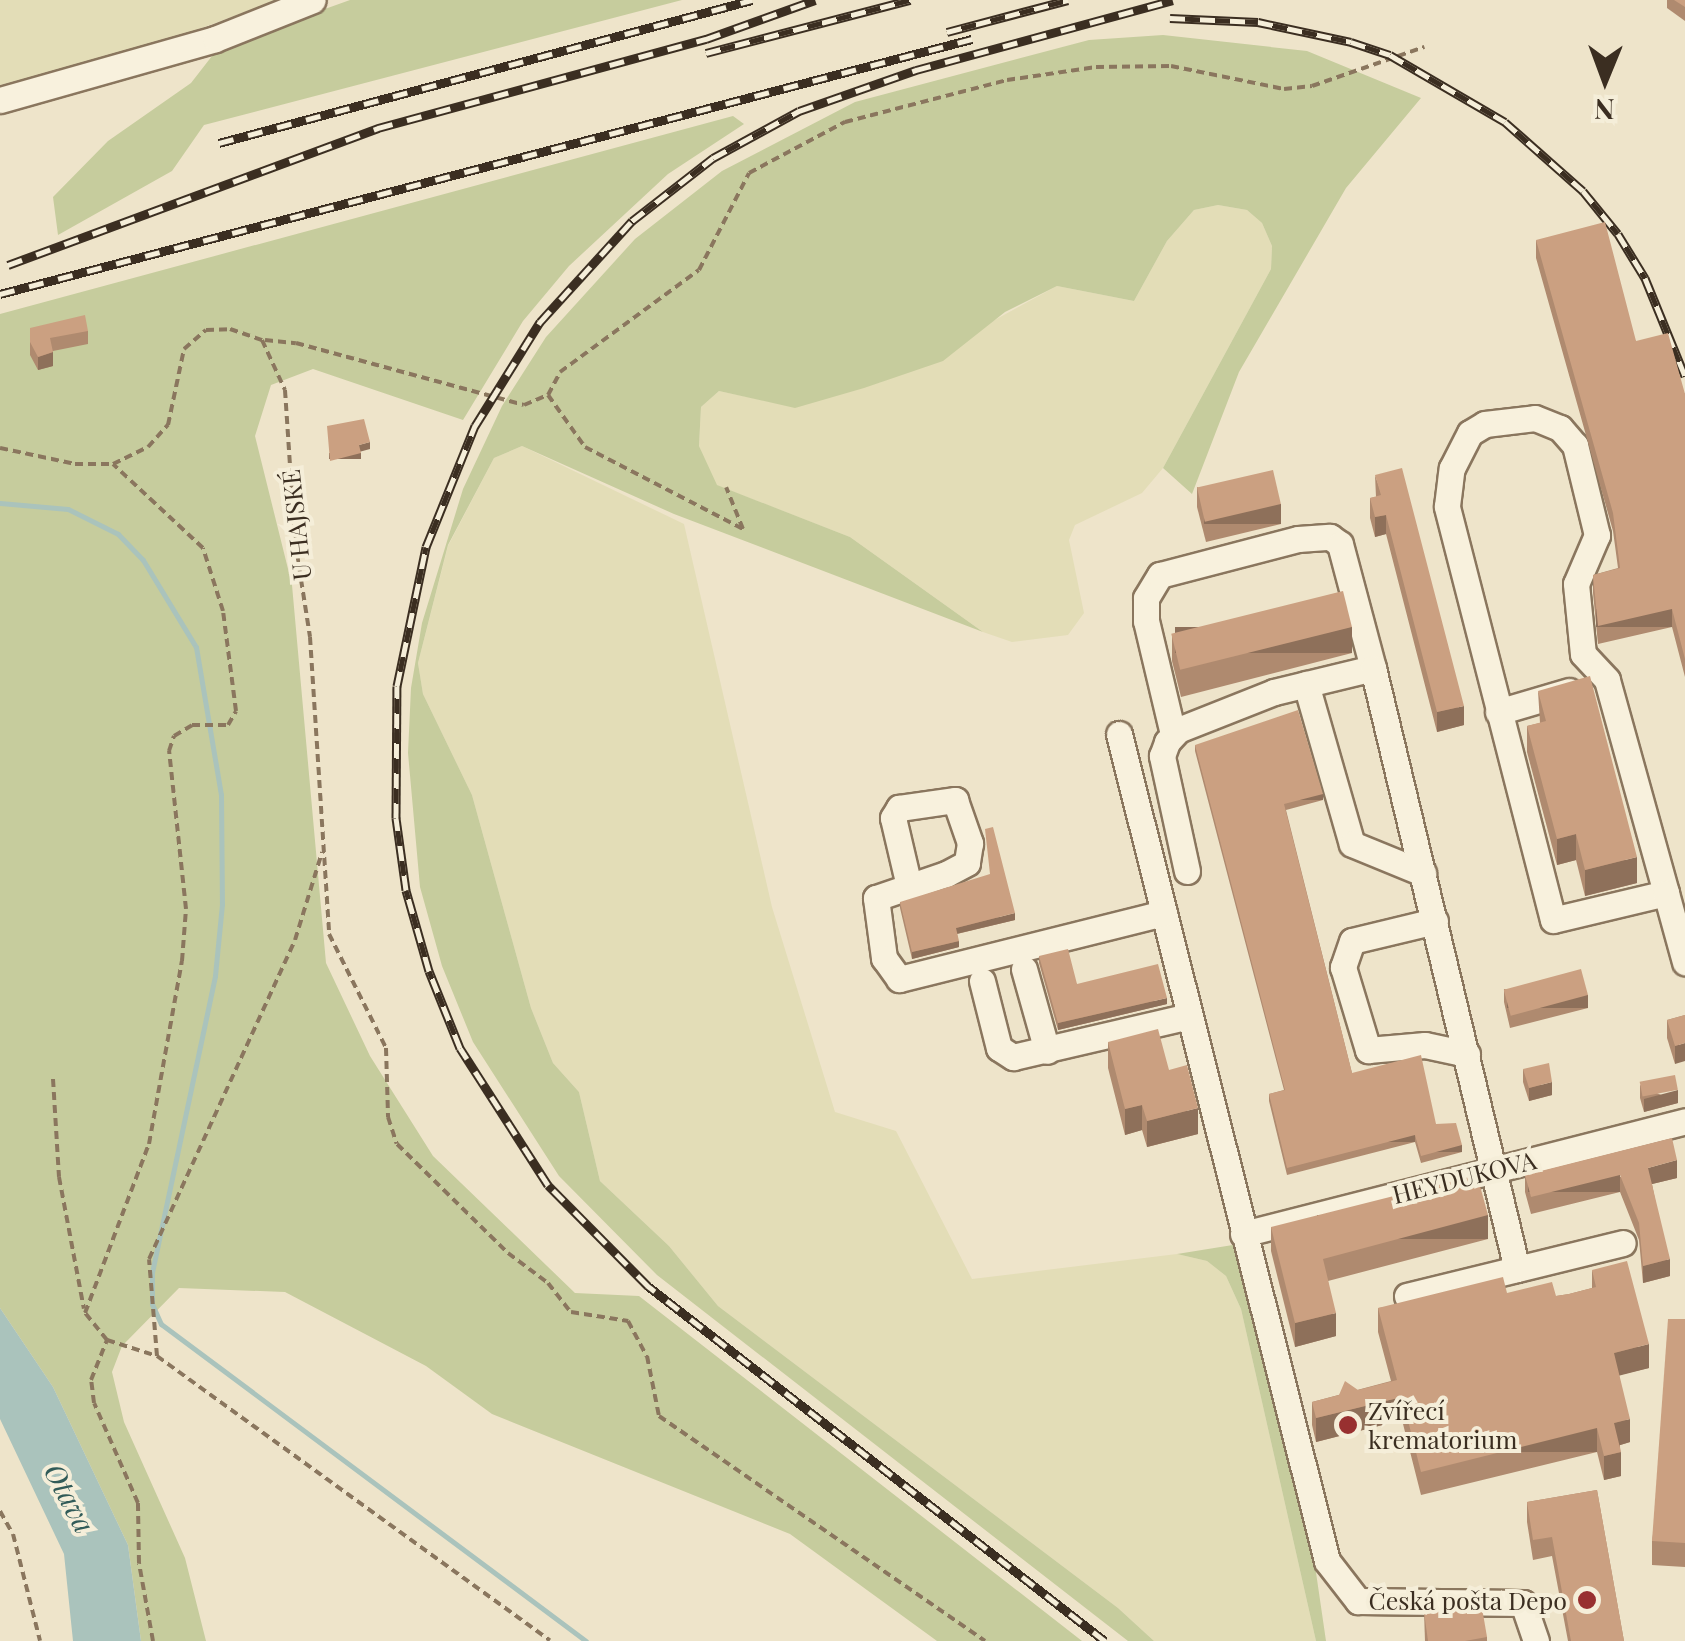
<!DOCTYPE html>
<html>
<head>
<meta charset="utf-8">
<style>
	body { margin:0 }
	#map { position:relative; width:1685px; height:1641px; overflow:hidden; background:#eee4ca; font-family:"Playfair Display",serif }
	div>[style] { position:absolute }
	.farmland>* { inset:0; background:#e3ddb7 }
	.green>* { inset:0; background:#c6cc9d }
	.water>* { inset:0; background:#aac3bc }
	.stream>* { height:5px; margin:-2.5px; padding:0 2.5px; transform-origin:2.5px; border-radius:2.5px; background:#aac3bc }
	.path>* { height:4px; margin-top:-2px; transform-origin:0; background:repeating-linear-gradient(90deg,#8a765e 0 8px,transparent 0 13px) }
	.roads { filter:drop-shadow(2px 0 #8a765e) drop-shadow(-2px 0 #8a765e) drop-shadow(0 2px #8a765e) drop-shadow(0 -2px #8a765e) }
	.minor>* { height:25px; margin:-12.5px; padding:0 12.5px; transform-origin:12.5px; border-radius:12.5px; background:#f8f1dd }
	.rail>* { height:9px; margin-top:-4.5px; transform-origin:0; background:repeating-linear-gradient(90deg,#f5eed9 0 15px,#3b2e21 0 30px); box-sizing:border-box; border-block:2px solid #3b2e21 }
	.wall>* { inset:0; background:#af8a6f }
	.shaded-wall>* { inset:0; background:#8e705a; transform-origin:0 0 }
	.building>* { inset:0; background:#cba081; transform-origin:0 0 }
	.dots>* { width:28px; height:28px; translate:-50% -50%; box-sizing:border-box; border:5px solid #f5eed9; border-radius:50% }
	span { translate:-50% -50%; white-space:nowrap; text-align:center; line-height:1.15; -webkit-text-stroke:8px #f5eed9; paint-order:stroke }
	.street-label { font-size:25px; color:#3b2e21 }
	.poi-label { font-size:25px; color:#3b2e21 }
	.left { translate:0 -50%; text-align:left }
	.right { translate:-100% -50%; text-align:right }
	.water-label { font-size:28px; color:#315b58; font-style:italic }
	.north { position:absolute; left:1555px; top:30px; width:100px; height:100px; -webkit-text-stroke:8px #f5eed9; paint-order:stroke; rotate:181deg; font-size:28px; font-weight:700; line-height:40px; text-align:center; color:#3b2e21 }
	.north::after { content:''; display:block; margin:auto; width:35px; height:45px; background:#3b2e21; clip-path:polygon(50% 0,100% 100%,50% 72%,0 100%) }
</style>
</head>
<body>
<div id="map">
	<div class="farmland">
		<div style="clip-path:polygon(0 0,278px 0,147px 48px,0 85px)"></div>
		<div style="clip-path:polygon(1218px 205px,1247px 210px,1262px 223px,1272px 246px,1271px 269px,1163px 468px,1142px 493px,1075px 525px,1069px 540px,1084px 613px,1068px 635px,1012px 642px,983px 632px,850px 537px,716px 485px,706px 466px,699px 446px,701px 407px,719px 391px,795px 407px,881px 382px,1057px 286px,1134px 301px,1167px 241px,1194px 210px)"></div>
		<div style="clip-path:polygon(522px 446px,684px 524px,772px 907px,835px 1112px,896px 1131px,972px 1279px,1177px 1254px,1207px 1261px,1226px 1276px,1241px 1309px,1316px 1641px,1154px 1641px,1118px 1608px,718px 1306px,669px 1246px,600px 1181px,579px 1092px,553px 1063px,531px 1008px,472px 795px,423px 694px,418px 663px,448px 546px,494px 458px)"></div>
	</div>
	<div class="green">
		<div style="clip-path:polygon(350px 0,682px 0,204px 125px,172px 171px,58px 235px,53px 197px,108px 141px,191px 83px,219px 47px)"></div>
		<div style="clip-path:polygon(1163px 35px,1307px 51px,1421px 98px,1346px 188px,1239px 372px,1192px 494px,1163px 468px,1271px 269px,1272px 246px,1262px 223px,1247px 210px,1218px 205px,1194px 210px,1167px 241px,1134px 301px,1057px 286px,1005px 312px,943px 361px,864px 388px,795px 408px,719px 391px,701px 407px,699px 446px,717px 485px,850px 537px,983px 632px,674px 514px,522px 446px,494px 458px,448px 545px,418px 663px,423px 694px,472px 795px,531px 1008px,553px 1063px,579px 1092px,600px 1181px,669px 1246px,718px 1306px,1118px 1608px,1154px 1641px,1128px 1641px,657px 1275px,559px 1176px,473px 1042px,442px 966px,420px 887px,408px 753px,411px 688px,422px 623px,463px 489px,502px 406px,546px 337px,635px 239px,722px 171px,855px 102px,1089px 40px)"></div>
		<div style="clip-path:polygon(733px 116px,744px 124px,668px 174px,569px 266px,523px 321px,463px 420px,313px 369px,271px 385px,255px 436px,292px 585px,326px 963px,370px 1056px,433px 1156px,575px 1293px,639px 1296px,1082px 1641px,937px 1641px,790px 1534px,492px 1414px,426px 1366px,285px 1292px,179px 1288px,122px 1346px,112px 1372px,124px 1422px,185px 1558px,206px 1641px,141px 1641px,128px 1545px,53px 1387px,0 1308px,0 314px)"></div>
		<div style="clip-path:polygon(1239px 1244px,1312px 1545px,1326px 1641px,1316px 1641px,1241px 1309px,1226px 1276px,1207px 1261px,1177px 1254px)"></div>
	</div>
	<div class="water">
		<div style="clip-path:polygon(0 1308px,53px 1387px,128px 1545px,141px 1641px,73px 1641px,64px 1554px,0 1419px)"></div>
	</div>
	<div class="stream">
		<div style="left:0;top:503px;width:68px;rotate:5deg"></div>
		<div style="left:68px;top:509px;width:56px;rotate:26.6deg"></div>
		<div style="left:118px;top:534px;width:36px;rotate:46deg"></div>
		<div style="left:143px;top:560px;width:102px;rotate:58.7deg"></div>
		<div style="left:196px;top:647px;width:150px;rotate:80.4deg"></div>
		<div style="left:221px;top:795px;width:109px;rotate:89.5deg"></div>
		<div style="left:222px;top:904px;width:72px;rotate:95.6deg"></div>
		<div style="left:215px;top:976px;width:304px;rotate:102deg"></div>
		<div style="left:152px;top:1273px;width:31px;rotate:90deg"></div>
		<div style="left:152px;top:1304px;width:22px;rotate:66deg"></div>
		<div style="left:161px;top:1324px;width:530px;rotate:36.72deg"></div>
	</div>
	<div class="path">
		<div style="left:265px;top:340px;width:31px;rotate:6deg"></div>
		<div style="left:296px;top:343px;width:236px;rotate:15.2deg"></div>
		<div style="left:524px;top:405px;width:26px;rotate:-23deg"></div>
		<div style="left:548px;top:395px;width:26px;rotate:-62deg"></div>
		<div style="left:560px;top:372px;width:172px;rotate:-36.3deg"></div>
		<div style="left:699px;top:270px;width:109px;rotate:-62.7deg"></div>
		<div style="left:749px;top:173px;width:109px;rotate:-28deg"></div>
		<div style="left:845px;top:122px;width:167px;rotate:-14.5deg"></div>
		<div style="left:1007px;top:80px;width:90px;rotate:-8.3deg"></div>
		<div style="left:1096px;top:67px;width:75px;rotate:-0.8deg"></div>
		<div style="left:1171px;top:66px;width:115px;rotate:11.5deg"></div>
		<div style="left:1284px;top:89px;width:28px;rotate:-6deg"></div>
		<div style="left:1312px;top:86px;width:119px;rotate:-19.2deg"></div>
		<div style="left:548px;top:395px;width:64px;rotate:54.6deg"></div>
		<div style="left:585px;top:447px;width:178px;rotate:27.4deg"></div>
		<div style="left:743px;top:529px;width:45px;rotate:-112deg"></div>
		<div style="left:0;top:448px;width:77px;rotate:12deg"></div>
		<div style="left:75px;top:464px;width:38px"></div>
		<div style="left:113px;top:464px;width:39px;rotate:-26deg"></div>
		<div style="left:148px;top:447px;width:30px;rotate:-48deg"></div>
		<div style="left:168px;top:425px;width:78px;rotate:-78.1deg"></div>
		<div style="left:184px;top:349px;width:29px;rotate:-41deg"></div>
		<div style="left:206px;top:330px;width:24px;rotate:-2deg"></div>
		<div style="left:230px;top:329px;width:34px;rotate:19deg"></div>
		<div style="left:262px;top:340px;width:55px;rotate:65.3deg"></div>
		<div style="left:285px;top:390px;width:151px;rotate:86.2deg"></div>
		<div style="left:295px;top:541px;width:97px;rotate:81.1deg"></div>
		<div style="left:310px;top:637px;width:298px;rotate:86.3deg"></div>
		<div style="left:329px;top:934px;width:127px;rotate:63.4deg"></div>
		<div style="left:386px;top:1048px;width:69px;rotate:88.3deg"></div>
		<div style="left:388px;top:1117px;width:28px;rotate:72deg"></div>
		<div style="left:397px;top:1144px;width:156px;rotate:44.5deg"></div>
		<div style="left:508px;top:1253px;width:50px;rotate:36.9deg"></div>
		<div style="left:548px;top:1283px;width:37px;rotate:52deg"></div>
		<div style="left:571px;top:1312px;width:58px;rotate:9deg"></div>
		<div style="left:628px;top:1321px;width:40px;rotate:62deg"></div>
		<div style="left:647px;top:1356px;width:61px;rotate:78.7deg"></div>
		<div style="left:659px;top:1416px;width:396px;rotate:34.6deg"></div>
		<div style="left:53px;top:1079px;width:98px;rotate:86.5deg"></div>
		<div style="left:59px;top:1177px;width:134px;rotate:79.3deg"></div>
		<div style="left:107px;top:1340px;width:35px;rotate:-129deg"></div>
		<div style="left:85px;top:1313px;width:181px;rotate:-69.3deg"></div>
		<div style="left:149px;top:1144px;width:186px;rotate:-79.8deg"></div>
		<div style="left:182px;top:961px;width:52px;rotate:-85.6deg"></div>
		<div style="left:186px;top:909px;width:159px;rotate:-96.1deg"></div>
		<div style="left:169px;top:751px;width:16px;rotate:-72deg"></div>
		<div style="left:174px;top:736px;width:21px;rotate:-31deg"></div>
		<div style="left:192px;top:725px;width:36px"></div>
		<div style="left:228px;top:725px;width:16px;rotate:-60deg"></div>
		<div style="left:236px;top:711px;width:101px;rotate:-97.4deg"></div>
		<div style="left:223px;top:611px;width:66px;rotate:-107.6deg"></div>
		<div style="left:203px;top:548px;width:123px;rotate:-137deg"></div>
		<div style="left:157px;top:1356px;width:97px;rotate:-94.7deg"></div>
		<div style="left:149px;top:1259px;width:351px;rotate:-65.4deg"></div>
		<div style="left:295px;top:940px;width:92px;rotate:-72.9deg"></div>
		<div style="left:0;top:1511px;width:26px;rotate:61deg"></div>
		<div style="left:13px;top:1534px;width:110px;rotate:75.8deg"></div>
		<div style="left:153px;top:1641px;width:79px;rotate:-100.2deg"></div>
		<div style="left:139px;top:1563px;width:60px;rotate:-91deg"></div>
		<div style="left:138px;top:1503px;width:109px;rotate:-113.7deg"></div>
		<div style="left:94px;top:1403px;width:23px;rotate:-97deg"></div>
		<div style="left:91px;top:1380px;width:43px;rotate:-68.2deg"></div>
		<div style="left:107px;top:1340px;width:52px;rotate:17.7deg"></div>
		<div style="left:157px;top:1356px;width:485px;rotate:35.9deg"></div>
	</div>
	<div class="roads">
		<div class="minor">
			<div style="left:0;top:100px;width:223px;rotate:-15.8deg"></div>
			<div style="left:215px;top:39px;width:105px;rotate:-21.7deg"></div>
			<div style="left:1306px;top:684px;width:166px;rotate:74deg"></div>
			<div style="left:1352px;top:844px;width:77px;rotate:22.2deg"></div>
			<div style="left:1498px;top:712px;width:74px;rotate:-16.5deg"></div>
			<div style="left:1119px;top:734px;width:853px;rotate:75.88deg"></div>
			<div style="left:1327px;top:1561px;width:51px;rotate:52.2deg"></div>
			<div style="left:1358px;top:1601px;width:165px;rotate:0.7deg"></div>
			<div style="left:1523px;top:1603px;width:40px;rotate:71.1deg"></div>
			<div style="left:1173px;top:734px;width:116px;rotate:-103.4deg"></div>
			<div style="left:1146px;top:621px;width:23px;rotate:-90deg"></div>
			<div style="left:1146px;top:598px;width:27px;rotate:-59deg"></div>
			<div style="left:1160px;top:575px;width:143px;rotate:-14.6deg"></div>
			<div style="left:1298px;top:539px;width:32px;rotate:-4deg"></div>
			<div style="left:1330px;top:537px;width:12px;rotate:35deg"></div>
			<div style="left:1340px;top:544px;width:128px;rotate:75.1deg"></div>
			<div style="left:1187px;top:871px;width:118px;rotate:-102.3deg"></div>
			<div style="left:1162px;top:756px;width:15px;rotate:-70deg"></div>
			<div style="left:1167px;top:742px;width:16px;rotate:-47deg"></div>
			<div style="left:1178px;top:730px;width:103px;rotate:-21.6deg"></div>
			<div style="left:1274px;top:692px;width:102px;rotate:-13.6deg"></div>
			<div style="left:1373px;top:668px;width:618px;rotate:76.53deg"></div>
			<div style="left:909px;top:886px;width:70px;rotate:-103.2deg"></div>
			<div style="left:893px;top:818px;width:12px;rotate:-59deg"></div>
			<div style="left:899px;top:808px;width:57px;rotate:-8.1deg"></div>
			<div style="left:955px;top:800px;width:46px;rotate:70.8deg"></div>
			<div style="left:970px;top:843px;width:20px;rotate:99deg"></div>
			<div style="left:967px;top:863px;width:24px;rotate:152deg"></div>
			<div style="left:946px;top:874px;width:74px;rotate:161.1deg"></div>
			<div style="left:876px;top:898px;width:61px;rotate:82.4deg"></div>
			<div style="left:884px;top:958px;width:26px;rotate:54deg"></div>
			<div style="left:899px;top:979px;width:273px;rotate:-14deg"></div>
			<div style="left:1666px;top:893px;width:116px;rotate:166.6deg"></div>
			<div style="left:1553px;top:920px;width:427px;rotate:-104.4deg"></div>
			<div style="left:1447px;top:506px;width:38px;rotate:-83deg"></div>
			<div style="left:1452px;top:468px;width:39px;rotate:-63deg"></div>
			<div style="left:1470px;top:433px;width:17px;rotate:-31deg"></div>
			<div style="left:1485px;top:424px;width:50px;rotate:-6.8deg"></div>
			<div style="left:1535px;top:418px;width:27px;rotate:22deg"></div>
			<div style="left:1560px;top:428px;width:23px;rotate:49deg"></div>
			<div style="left:1575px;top:445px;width:93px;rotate:76.3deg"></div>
			<div style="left:1597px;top:535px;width:53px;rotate:113.2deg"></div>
			<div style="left:1576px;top:584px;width:70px;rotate:84.3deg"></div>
			<div style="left:1583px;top:654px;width:35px;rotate:47deg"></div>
			<div style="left:1607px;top:680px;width:221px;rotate:74.5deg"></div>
			<div style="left:1666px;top:893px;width:72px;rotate:74.6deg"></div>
			<div style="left:1435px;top:921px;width:85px;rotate:166.5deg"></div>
			<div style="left:1352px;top:941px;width:28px;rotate:109deg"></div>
			<div style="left:1343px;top:967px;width:87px;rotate:73.2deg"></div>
			<div style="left:1368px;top:1050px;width:57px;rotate:-5deg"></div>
			<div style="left:1425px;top:1045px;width:43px;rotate:12.1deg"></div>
			<div style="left:1024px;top:969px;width:85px;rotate:74.3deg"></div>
			<div style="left:982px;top:981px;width:69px;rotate:75.8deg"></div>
			<div style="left:999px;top:1048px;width:17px;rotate:33deg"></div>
			<div style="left:1013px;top:1057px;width:181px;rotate:-13.1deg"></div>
			<div style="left:1243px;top:1234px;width:456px;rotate:-14.3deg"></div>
			<div style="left:1407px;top:1296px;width:222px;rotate:-13.8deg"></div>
		</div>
	</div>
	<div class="rail">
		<div style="left:1170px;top:18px;width:88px;rotate:2.6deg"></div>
		<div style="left:1258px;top:22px;width:95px;rotate:12.1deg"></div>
		<div style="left:1351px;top:42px;width:41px;rotate:18.4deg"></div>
		<div style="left:1390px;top:55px;width:133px;rotate:30.2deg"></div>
		<div style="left:1505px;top:122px;width:104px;rotate:41.5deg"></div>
		<div style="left:1583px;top:191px;width:55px;rotate:50.9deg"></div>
		<div style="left:1618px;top:234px;width:52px;rotate:58.5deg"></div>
		<div style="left:1645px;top:278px;width:106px;rotate:67.8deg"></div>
		<div style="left:947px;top:32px;width:125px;rotate:-14.8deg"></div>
		<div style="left:706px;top:53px;width:211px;rotate:-14.6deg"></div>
		<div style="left:219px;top:143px;width:552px;rotate:-15.02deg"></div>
		<div style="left:8px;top:265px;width:395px;rotate:-20.3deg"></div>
		<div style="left:378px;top:128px;width:340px;rotate:-15.2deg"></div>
		<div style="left:706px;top:39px;width:116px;rotate:-19.7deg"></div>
		<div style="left:0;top:294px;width:1005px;rotate:-14.7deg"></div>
		<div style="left:1105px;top:1641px;width:579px;rotate:-142.16deg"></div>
		<div style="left:648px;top:1286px;width:142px;rotate:-134.7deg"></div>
		<div style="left:548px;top:1185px;width:163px;rotate:-122.7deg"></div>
		<div style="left:460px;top:1048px;width:83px;rotate:-111.9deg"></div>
		<div style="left:429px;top:971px;width:84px;rotate:-105.9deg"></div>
		<div style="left:406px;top:890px;width:73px;rotate:-97.9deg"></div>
		<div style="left:396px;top:818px;width:132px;rotate:-89.6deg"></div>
		<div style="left:397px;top:686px;width:142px;rotate:-78.2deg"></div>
		<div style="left:426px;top:547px;width:131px;rotate:-68deg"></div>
		<div style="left:475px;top:426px;width:123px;rotate:-58deg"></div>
		<div style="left:540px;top:322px;width:137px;rotate:-47.7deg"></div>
		<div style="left:632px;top:221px;width:103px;rotate:-37.9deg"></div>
		<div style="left:713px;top:158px;width:98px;rotate:-28.7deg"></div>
		<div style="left:799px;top:111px;width:124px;rotate:-19.3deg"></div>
		<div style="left:916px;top:70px;width:266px;rotate:-15.2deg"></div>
	</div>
	<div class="wall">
		<div style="clip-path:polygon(1667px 0,1685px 0,1685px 21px,1667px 8px)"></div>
		<div style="clip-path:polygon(1536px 240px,1636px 341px,1685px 394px,1685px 677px,1672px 627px,1598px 644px,1593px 593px,1593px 575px,1618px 568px,1613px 531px,1536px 258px)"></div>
		<div style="clip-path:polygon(30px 328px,88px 331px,88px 344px,53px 351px,53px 366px,38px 370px,30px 355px)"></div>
		<div style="clip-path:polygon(1375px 475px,1464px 725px,1437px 732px,1386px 534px,1375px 537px,1370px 518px,1370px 498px,1376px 497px)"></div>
		<div style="clip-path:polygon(1197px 487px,1281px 524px,1206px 542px,1197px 507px)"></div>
		<div style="clip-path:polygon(1172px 635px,1352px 653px,1181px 697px,1172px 661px)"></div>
		<div style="clip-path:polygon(1538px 691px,1637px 883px,1585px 896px,1576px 860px,1557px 865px,1527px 752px,1527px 726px,1540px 723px)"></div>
		<div style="clip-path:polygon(1195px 745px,1323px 800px,1286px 810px,1352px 1073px,1436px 1124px,1462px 1152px,1421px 1163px,1415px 1142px,1287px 1175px,1269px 1101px,1269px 1094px,1284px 1090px,1195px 751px)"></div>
		<div style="clip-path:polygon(900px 902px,1015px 920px,957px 934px,959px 947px,912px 959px,900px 908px)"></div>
		<div style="clip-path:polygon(1039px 956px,1077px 984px,1167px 1004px,1058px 1030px,1039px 963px)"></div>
		<div style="clip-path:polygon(1504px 989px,1588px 1008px,1510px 1028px,1504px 1002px)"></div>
		<div style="clip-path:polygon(1685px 1015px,1675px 1064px,1667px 1038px,1667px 1020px)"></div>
		<div style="clip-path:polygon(1108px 1042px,1169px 1070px,1198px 1134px,1147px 1147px,1142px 1130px,1125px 1135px,1108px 1068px)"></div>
		<div style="clip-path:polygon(1523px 1069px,1552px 1095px,1529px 1101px,1523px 1082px)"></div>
		<div style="clip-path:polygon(1640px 1085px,1678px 1103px,1644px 1112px,1640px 1098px)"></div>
		<div style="clip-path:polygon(1525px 1175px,1677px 1178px,1652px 1184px,1670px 1276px,1643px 1283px,1639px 1240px,1620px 1192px,1531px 1214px,1525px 1192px)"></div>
		<div style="clip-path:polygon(1271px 1227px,1488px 1239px,1328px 1281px,1336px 1336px,1295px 1347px,1271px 1251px)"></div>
		<div style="clip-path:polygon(1592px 1270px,1649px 1368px,1619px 1375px,1630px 1442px,1620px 1445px,1621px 1476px,1604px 1480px,1597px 1452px,1421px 1495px,1402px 1420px,1316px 1442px,1312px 1425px,1312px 1402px,1391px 1381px,1378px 1332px,1378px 1308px,1507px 1293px,1556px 1296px,1569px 1294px,1592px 1288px)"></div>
		<div style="clip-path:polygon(1685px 1319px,1685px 1567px,1652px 1565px,1652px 1541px)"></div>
		<div style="clip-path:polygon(1597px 1490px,1624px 1641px,1568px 1641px,1552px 1556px,1533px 1560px,1527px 1522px,1527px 1502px)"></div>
		<div style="clip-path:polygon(1424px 1612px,1487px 1637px,1487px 1641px,1425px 1641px)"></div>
	</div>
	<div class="shaded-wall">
		<div style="clip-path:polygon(53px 352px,53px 366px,38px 370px,38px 357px)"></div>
		<div style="clip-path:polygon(370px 442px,370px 449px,359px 452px,359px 445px)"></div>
		<div style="left:361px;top:453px;width:6px;height:32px;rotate:90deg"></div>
		<div style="left:1281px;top:504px;width:20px;height:77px;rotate:90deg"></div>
		<div style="clip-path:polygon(1386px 515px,1386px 534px,1375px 537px,1375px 517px)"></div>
		<div style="left:1672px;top:609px;width:18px;height:76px;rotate:90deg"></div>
		<div style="left:1352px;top:627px;width:26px;height:177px;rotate:90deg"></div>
		<div style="clip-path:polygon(1464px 706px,1464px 725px,1437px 732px,1437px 712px)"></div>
		<div style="left:1323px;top:794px;width:6px;height:40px;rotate:90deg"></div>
		<div style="clip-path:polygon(1576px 834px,1576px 860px,1557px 865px,1557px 839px)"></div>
		<div style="clip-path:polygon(1637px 857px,1637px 883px,1585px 896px,1585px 870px)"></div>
		<div style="clip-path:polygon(1015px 913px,1015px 920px,956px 934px,956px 928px)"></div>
		<div style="clip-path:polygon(959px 941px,959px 947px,912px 959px,912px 952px)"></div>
		<div style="left:1588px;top:995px;width:13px;height:81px;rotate:90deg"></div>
		<div style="clip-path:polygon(1167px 998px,1167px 1004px,1058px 1030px,1058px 1023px)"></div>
		<div style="clip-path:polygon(1685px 1043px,1685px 1061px,1675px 1064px,1675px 1046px)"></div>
		<div style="clip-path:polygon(1552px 1082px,1552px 1095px,1529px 1101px,1529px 1088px)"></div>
		<div style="clip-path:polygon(1678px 1090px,1678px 1103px,1644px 1112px,1644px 1099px)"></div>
		<div style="clip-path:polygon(1142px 1105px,1142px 1130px,1125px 1135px,1125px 1109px)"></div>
		<div style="clip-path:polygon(1198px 1108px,1198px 1134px,1147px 1147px,1147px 1121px)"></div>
		<div style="left:1415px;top:1135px;width:7px;height:132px;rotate:90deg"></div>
		<div style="left:1462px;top:1145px;width:7px;height:42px;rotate:90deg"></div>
		<div style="clip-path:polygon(1677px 1160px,1677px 1178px,1648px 1185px,1648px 1168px)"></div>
		<div style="left:1620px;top:1175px;width:17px;height:92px;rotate:90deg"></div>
		<div style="left:1488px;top:1215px;width:24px;height:171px;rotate:90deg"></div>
		<div style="clip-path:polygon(1670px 1259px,1670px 1276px,1643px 1283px,1643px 1266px)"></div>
		<div style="clip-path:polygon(1336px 1313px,1336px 1336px,1295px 1347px,1295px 1323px)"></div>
		<div style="clip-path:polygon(1649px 1344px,1649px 1368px,1614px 1377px,1614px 1353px)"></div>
		<div style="clip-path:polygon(1402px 1397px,1402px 1420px,1316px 1442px,1316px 1418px)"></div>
		<div style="clip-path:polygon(1630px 1419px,1630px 1442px,1614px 1447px,1614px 1423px)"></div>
		<div style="left:1597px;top:1428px;width:24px;height:181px;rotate:90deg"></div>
		<div style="clip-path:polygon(1621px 1452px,1621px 1476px,1604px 1480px,1604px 1456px)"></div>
	</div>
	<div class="building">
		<div style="clip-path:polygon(1674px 0,1685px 0,1685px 7px)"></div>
		<div style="clip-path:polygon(1605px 222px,1636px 341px,1668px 333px,1685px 394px,1685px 659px,1672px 609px,1598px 626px,1593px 575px,1620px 568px,1613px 513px,1536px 240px)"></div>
		<div style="clip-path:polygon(85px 315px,88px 331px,50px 338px,53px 352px,38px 357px,30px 342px,30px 328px)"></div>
		<div style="clip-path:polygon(364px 419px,370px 442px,359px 445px,361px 453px,330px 461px,327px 426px)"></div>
		<div style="clip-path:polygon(1402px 468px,1464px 706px,1437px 712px,1386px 515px,1375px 517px,1370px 498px,1381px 495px,1375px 475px)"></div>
		<div style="left:1273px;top:470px;width:35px;height:78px;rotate:77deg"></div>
		<div style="left:1343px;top:591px;width:37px;height:177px;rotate:76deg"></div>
		<div style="clip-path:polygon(1590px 676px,1637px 857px,1585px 870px,1576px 834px,1557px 839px,1527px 726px,1546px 721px,1538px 691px)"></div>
		<div style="clip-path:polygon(1298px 710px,1323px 794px,1284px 804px,1352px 1073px,1421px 1055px,1436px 1124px,1456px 1123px,1462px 1145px,1421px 1156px,1415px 1135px,1287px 1168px,1269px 1094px,1285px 1090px,1195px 745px)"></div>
		<div style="clip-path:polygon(993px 827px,1015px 913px,956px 928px,959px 941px,912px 952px,900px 902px,990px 874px,985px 829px)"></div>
		<div style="clip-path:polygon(1068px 949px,1077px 984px,1158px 964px,1167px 998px,1058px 1023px,1039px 956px)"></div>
		<div style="left:1581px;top:969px;width:27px;height:80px;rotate:75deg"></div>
		<div style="clip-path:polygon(1685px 1015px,1685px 1043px,1675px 1046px,1667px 1020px)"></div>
		<div style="clip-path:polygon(1158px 1029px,1169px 1070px,1187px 1065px,1198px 1108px,1147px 1121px,1142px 1105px,1125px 1109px,1108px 1042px)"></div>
		<div style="clip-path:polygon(1549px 1063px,1552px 1082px,1529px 1088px,1523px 1069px)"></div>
		<div style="left:1675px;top:1075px;width:15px;height:36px;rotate:79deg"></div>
		<div style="clip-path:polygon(1672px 1138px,1677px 1160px,1648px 1168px,1670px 1259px,1643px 1266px,1639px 1223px,1620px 1175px,1531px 1197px,1525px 1175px)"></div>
		<div style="clip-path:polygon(1477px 1175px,1488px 1215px,1323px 1259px,1336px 1313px,1295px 1323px,1271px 1227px)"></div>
		<div style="clip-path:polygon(1627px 1261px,1649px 1344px,1614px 1353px,1630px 1419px,1614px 1423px,1621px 1452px,1604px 1456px,1597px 1428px,1421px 1472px,1402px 1397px,1316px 1418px,1312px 1402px,1339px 1395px,1345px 1381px,1358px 1390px,1397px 1380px,1378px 1308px,1503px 1277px,1507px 1293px,1552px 1282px,1556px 1296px,1569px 1294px,1596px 1287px,1592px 1270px)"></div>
		<div style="clip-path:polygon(1668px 1319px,1685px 1319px,1685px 1543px,1652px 1541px)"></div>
		<div style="clip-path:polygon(1597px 1490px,1624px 1641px,1571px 1641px,1552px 1537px,1533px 1540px,1527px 1502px)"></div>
		<div style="clip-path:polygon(1481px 1602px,1487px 1637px,1465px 1641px,1428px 1641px,1424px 1612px)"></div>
	</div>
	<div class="dots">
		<div style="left:1348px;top:1425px;background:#983030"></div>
		<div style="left:1587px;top:1600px;background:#983030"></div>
	</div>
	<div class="street-label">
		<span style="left:296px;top:525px;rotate:-96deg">U HAJSKÉ</span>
		<span style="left:1464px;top:1177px;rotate:-14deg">HEYDUKOVA</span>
	</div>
	<div class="poi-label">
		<span class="left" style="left:1368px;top:1425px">Zvířecí<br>krematorium</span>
		<span class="right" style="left:1567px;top:1600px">Česká pošta Depo</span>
	</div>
	<div class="water-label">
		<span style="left:70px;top:1498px;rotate:62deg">Otava</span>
	</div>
	<div class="north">N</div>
</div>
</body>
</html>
